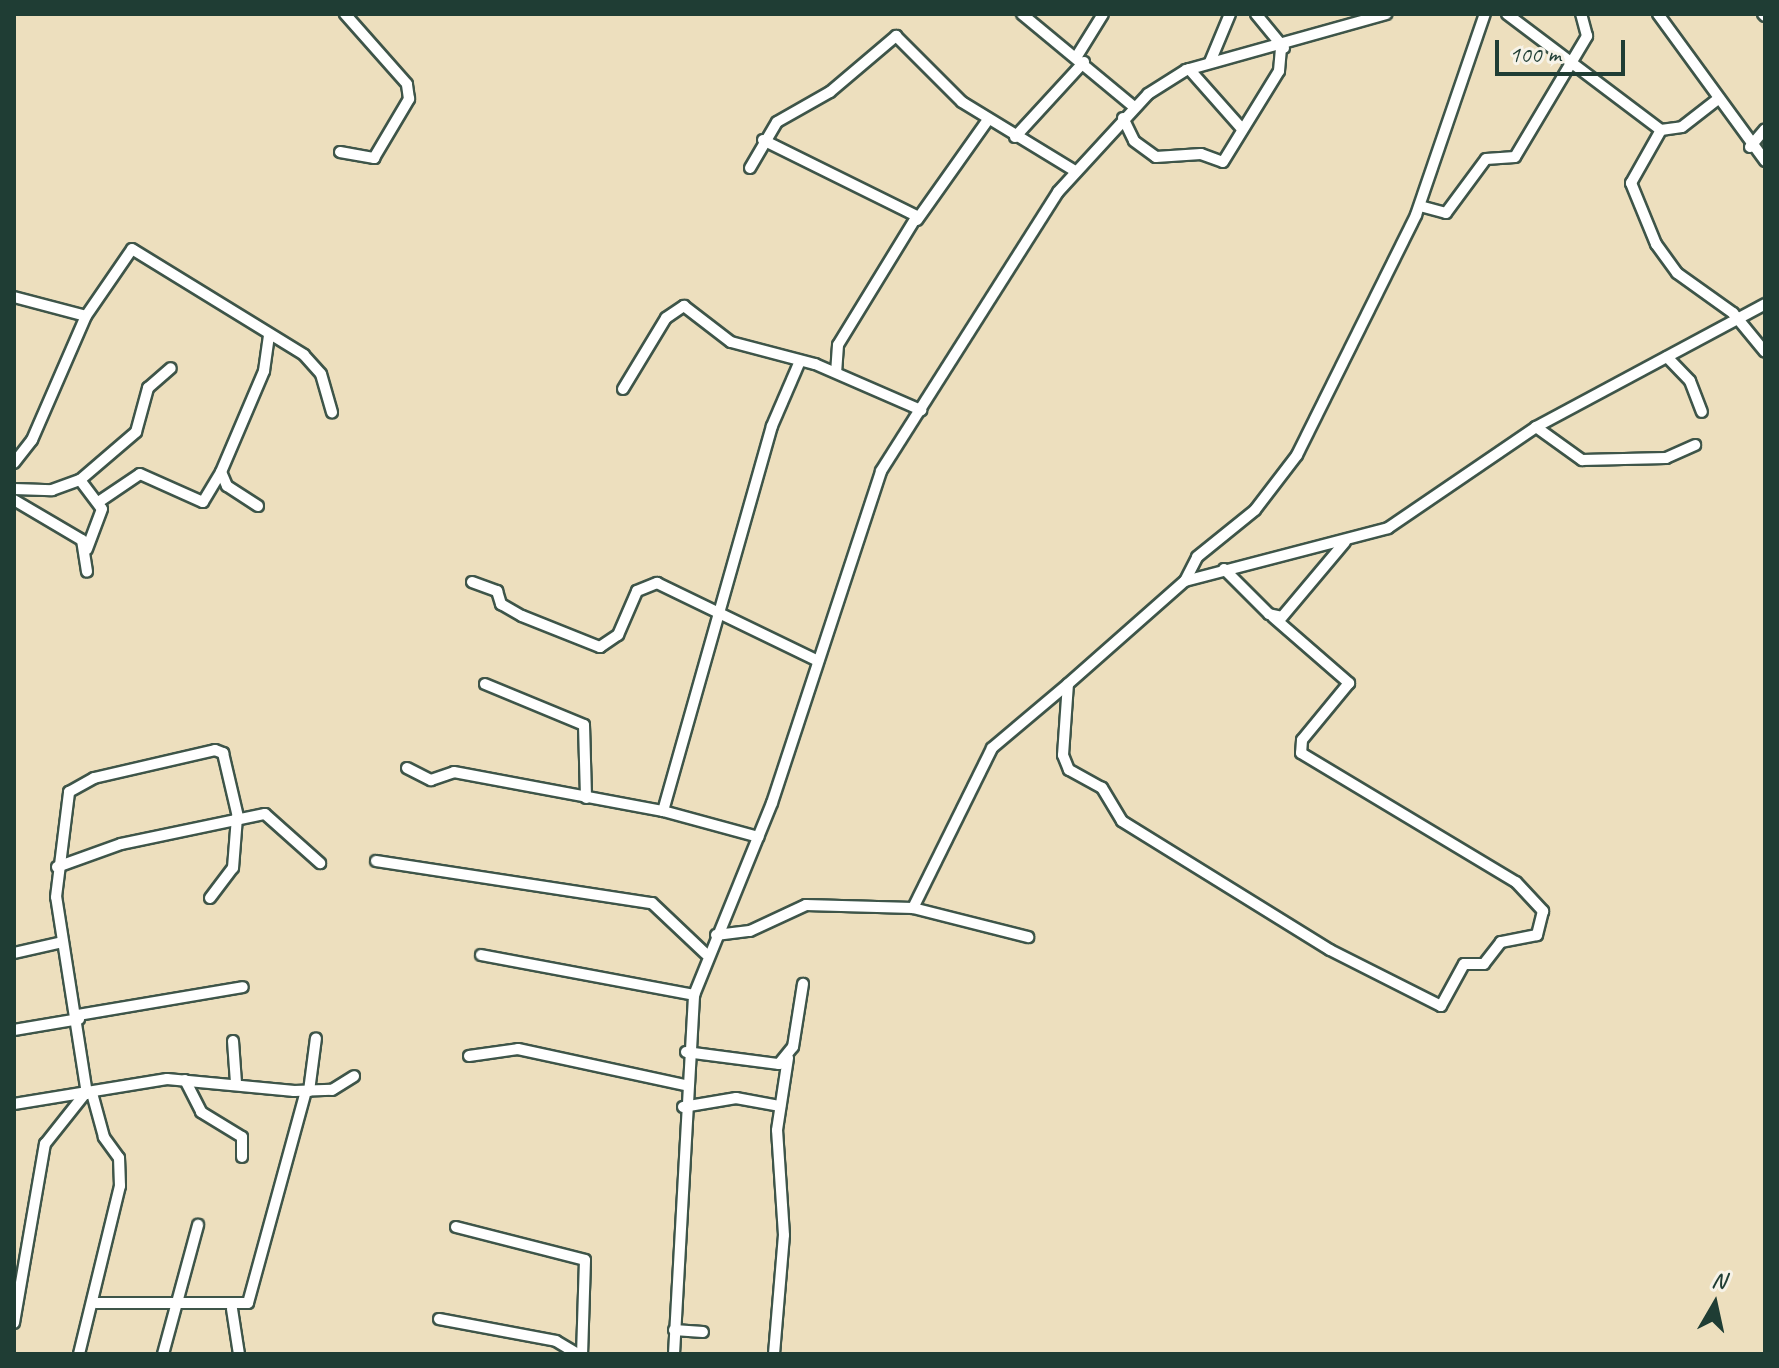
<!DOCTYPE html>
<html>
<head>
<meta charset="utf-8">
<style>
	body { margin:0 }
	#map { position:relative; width:1779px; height:1368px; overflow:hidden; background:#eddfbe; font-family:Caveat,sans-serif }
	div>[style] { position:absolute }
	.roads { filter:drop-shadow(2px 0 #3e5549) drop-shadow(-2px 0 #3e5549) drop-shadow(0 2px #3e5549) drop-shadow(0 -2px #3e5549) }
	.street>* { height:10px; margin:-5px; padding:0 5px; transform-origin:5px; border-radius:5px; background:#fff }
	span { translate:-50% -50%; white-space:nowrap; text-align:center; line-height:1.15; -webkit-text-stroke:8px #f7f3e8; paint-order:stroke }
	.frame { position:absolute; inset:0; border:16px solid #1f3d34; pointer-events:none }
	.north { position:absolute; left:1675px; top:1264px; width:80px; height:80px; -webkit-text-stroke:6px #f7f3e8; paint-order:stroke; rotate:9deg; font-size:22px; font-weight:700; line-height:32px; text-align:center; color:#1f3d34 }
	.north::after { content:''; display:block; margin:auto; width:28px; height:36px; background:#1f3d34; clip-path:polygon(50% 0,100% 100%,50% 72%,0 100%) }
	.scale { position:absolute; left:1495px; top:40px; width:130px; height:36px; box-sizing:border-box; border:4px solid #1f3d34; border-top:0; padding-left:10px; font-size:24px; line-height:28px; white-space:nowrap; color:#1f3d34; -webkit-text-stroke:6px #f7f3e8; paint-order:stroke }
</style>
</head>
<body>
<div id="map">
	<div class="roads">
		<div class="street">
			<div style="left:1022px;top:14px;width:146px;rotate:39.7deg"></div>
			<div style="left:1256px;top:14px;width:44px;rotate:50.5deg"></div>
			<div style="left:1507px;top:14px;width:193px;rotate:37deg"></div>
			<div style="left:1661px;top:130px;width:61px;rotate:119.5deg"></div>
			<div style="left:1631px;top:183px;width:66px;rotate:67.7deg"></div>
			<div style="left:1656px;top:244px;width:36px;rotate:54deg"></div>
			<div style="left:1677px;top:273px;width:69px;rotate:35.5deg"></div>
			<div style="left:1733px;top:313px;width:50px;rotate:50.6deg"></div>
			<div style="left:1658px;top:14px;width:182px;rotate:53.9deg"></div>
			<div style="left:1763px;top:14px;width:3px;rotate:45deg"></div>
			<div style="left:1077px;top:56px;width:49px;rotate:-58.2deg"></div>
			<div style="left:1210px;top:62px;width:52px;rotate:-67.4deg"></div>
			<div style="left:1189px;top:69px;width:80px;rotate:48.5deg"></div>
			<div style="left:1123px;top:118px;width:25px;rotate:64deg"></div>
			<div style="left:1134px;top:141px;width:27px;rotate:36deg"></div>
			<div style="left:1156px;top:157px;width:45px;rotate:-3.8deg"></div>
			<div style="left:1201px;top:154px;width:23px;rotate:20deg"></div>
			<div style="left:1223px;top:162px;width:107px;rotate:-58.4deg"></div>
			<div style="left:1279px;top:71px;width:22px;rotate:-85deg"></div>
			<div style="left:1661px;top:130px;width:21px;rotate:-8deg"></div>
			<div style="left:1682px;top:127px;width:46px;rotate:-37.9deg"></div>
			<div style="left:1015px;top:137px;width:102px;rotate:-47.4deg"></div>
			<div style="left:763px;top:140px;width:172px;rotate:26.3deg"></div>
			<div style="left:917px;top:216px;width:151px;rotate:121.5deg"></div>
			<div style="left:838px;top:345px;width:26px;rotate:94deg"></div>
			<div style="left:1750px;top:147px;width:23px;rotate:-50deg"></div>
			<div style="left:340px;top:152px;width:35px;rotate:10deg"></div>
			<div style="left:374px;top:158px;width:69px;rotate:-59.3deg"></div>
			<div style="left:409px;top:99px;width:15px;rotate:-98deg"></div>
			<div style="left:407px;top:84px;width:94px;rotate:-131.5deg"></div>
			<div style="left:750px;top:168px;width:53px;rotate:-59.6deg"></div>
			<div style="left:777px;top:122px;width:61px;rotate:-29.5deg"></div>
			<div style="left:830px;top:92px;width:87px;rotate:-40.3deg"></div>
			<div style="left:896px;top:36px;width:93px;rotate:45deg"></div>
			<div style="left:962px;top:102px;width:132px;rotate:31.4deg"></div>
			<div style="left:1420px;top:206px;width:27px;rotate:15deg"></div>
			<div style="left:1446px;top:213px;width:67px;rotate:-53.5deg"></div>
			<div style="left:1486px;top:159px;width:29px;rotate:-4deg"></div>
			<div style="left:1515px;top:157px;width:141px;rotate:-59.2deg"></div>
			<div style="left:1587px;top:36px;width:23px;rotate:-105deg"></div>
			<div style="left:917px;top:220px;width:121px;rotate:-54.7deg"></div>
			<div style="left:14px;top:297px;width:74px;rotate:14.8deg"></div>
			<div style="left:1667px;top:357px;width:33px;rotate:46deg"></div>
			<div style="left:1690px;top:381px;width:33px;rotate:69deg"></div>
			<div style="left:623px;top:389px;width:83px;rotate:-58.8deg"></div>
			<div style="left:666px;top:318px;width:22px;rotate:-34deg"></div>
			<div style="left:684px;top:306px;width:59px;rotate:37.5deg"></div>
			<div style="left:731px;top:342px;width:87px;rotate:14.7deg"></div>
			<div style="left:815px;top:364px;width:116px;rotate:23.5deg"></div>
			<div style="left:1536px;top:427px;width:57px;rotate:35.7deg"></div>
			<div style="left:1582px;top:460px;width:84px;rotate:-1.4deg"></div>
			<div style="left:1666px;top:458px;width:32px;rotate:-24deg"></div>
			<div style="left:14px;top:463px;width:29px;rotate:-52deg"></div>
			<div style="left:32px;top:440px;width:135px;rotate:-66.5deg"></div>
			<div style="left:86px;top:316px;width:81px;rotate:-55.5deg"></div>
			<div style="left:132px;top:249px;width:202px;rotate:31.6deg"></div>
			<div style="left:304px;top:355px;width:25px;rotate:48deg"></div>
			<div style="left:321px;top:374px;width:40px;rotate:74deg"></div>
			<div style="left:80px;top:480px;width:36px;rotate:53deg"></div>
			<div style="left:102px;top:509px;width:43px;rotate:110.6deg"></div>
			<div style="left:14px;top:489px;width:38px;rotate:2deg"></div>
			<div style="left:52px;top:490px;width:30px;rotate:-20deg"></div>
			<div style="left:80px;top:480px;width:74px;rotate:-40.6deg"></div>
			<div style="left:136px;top:432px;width:46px;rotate:-74.7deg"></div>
			<div style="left:148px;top:388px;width:30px;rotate:-41deg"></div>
			<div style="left:14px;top:500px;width:79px;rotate:30.5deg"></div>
			<div style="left:82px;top:540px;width:32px;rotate:81deg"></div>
			<div style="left:100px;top:501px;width:48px;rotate:-34deg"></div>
			<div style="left:140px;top:474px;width:69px;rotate:24deg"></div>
			<div style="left:203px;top:502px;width:35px;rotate:-59deg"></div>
			<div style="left:258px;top:506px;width:37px;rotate:-147deg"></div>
			<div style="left:227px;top:486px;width:15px;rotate:-113deg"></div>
			<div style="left:221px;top:472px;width:110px;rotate:-66.9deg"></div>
			<div style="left:264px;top:371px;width:36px;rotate:-82deg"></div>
			<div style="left:1224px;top:569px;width:64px;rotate:45deg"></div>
			<div style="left:1269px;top:614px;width:13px;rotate:13deg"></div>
			<div style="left:1282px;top:617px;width:98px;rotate:-50deg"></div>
			<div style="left:1185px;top:581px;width:210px;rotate:-14.6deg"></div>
			<div style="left:1388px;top:528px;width:179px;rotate:-34.3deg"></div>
			<div style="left:1536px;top:427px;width:260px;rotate:-28.2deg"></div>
			<div style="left:472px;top:582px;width:27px;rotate:20deg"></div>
			<div style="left:497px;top:591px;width:14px;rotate:73deg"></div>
			<div style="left:501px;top:604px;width:24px;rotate:30deg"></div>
			<div style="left:522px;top:616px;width:84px;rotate:21.7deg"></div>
			<div style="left:600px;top:647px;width:22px;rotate:-34deg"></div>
			<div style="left:618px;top:635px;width:48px;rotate:-66.6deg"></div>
			<div style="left:637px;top:591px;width:22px;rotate:-22deg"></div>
			<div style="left:657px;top:583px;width:179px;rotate:25.8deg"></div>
			<div style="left:1273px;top:617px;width:101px;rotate:41deg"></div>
			<div style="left:1349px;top:683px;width:74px;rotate:129.5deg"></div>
			<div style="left:1302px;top:740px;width:13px;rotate:94deg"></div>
			<div style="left:1301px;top:753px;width:251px;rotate:31deg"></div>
			<div style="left:1516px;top:882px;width:40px;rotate:47deg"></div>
			<div style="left:1543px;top:911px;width:25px;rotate:104deg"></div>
			<div style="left:1537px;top:935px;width:37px;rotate:169deg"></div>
			<div style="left:1501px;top:942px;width:28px;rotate:128deg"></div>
			<div style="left:1484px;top:964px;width:20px;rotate:180deg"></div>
			<div style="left:1464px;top:964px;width:48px;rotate:118.7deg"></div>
			<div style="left:1441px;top:1006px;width:124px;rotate:-153.2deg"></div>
			<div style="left:1330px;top:950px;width:245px;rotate:-148.2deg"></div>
			<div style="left:1122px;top:821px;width:39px;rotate:-121deg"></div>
			<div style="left:1102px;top:788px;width:38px;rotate:-151deg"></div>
			<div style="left:1069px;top:770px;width:16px;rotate:-112deg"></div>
			<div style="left:1063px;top:755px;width:71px;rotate:-86deg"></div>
			<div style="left:1068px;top:684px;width:156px;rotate:-41.4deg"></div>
			<div style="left:1185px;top:581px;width:27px;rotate:-63deg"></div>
			<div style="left:1197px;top:557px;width:75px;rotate:-39deg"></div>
			<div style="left:1255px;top:510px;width:69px;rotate:-52.6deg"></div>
			<div style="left:1297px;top:455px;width:268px;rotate:-63.6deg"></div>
			<div style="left:1416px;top:215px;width:213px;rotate:-71.1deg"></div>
			<div style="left:485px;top:684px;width:107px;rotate:22.5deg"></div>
			<div style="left:584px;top:725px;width:73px;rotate:88.4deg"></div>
			<div style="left:407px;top:768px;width:27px;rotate:27deg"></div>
			<div style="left:431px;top:780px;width:24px;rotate:-19deg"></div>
			<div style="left:454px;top:772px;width:213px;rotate:10.6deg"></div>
			<div style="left:663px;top:811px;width:99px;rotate:15.2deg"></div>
			<div style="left:663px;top:811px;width:400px;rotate:-74.2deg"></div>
			<div style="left:772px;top:426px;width:71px;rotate:-66.7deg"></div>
			<div style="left:376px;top:861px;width:279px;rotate:8.7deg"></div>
			<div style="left:652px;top:903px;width:74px;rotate:43.4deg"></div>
			<div style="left:57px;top:867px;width:68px;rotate:-19.8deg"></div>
			<div style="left:121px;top:844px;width:147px;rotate:-11.8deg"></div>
			<div style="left:265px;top:814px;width:74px;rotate:41.7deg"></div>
			<div style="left:210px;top:898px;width:38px;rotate:-53deg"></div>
			<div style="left:233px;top:868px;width:51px;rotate:-85.5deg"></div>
			<div style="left:913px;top:908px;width:178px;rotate:-63.7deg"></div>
			<div style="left:992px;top:748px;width:99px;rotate:-40.1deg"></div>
			<div style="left:716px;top:935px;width:34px;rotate:-7deg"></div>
			<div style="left:750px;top:931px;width:62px;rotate:-24.9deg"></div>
			<div style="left:806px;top:905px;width:107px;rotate:1.6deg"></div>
			<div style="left:913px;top:908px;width:119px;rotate:14.2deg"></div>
			<div style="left:14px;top:953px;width:50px;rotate:-12.7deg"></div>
			<div style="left:481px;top:955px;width:217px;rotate:10.6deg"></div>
			<div style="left:78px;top:1015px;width:167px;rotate:-9.6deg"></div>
			<div style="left:14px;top:1030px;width:66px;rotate:-9.6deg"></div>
			<div style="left:233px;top:1041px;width:42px;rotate:85.9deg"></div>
			<div style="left:686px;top:1052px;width:94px;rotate:7.4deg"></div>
			<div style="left:779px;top:1064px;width:22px;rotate:-51deg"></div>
			<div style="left:793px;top:1047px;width:64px;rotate:-81deg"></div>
			<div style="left:469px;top:1056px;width:49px;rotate:-8.1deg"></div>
			<div style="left:518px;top:1049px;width:170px;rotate:12.2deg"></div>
			<div style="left:185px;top:1080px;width:36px;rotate:63deg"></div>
			<div style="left:201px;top:1112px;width:48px;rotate:31.4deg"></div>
			<div style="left:242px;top:1137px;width:20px;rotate:90deg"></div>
			<div style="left:309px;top:1091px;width:53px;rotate:-82.5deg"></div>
			<div style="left:87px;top:1094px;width:199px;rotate:-98.9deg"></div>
			<div style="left:56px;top:897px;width:106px;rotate:-82.9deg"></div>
			<div style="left:69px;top:792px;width:29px;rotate:-29deg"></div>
			<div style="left:94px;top:778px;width:124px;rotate:-13deg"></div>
			<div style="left:215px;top:750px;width:9px;rotate:21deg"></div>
			<div style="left:223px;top:753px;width:66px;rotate:76.8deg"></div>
			<div style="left:14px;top:1104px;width:155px;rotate:-9.3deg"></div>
			<div style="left:167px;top:1079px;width:128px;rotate:5.4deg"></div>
			<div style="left:294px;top:1091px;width:38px;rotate:-2deg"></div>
			<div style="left:332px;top:1090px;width:26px;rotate:-32deg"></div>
			<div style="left:683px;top:1107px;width:54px;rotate:-9.6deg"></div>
			<div style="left:736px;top:1098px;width:45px;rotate:10.3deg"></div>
			<div style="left:456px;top:1227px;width:133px;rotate:14.3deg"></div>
			<div style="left:585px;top:1260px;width:94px;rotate:91.8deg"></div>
			<div style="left:96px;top:1303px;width:152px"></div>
			<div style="left:248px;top:1303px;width:220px;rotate:-74.7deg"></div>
			<div style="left:232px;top:1309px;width:46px;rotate:81.2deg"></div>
			<div style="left:439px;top:1319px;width:119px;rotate:10.6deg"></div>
			<div style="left:556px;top:1341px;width:26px;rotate:31deg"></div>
			<div style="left:14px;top:1323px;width:182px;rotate:-80.2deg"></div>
			<div style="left:45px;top:1144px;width:63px;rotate:-51.5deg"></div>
			<div style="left:674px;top:1330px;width:29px;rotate:4deg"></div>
			<div style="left:79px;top:1354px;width:173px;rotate:-76.3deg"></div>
			<div style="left:120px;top:1186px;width:28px;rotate:-92deg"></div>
			<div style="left:119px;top:1158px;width:26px;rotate:-126deg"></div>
			<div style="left:104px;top:1137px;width:46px;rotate:-105.3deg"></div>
			<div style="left:163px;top:1354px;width:134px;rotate:-74.8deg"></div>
			<div style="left:674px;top:1354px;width:360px;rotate:-86.8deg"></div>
			<div style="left:694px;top:995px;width:207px;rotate:-67.9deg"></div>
			<div style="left:772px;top:803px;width:349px;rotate:-71.8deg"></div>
			<div style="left:881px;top:471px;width:330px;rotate:-57.6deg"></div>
			<div style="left:1058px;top:192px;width:133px;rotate:-47.4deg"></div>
			<div style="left:1148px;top:94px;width:45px;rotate:-32.3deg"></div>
			<div style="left:1186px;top:70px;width:208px;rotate:-15.6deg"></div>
			<div style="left:774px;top:1354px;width:119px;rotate:-85.2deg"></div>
			<div style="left:784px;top:1235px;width:105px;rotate:-93.8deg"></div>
			<div style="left:777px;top:1130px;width:73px;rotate:-81.3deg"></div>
		</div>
	</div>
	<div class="frame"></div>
	<div class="north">N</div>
	<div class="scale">100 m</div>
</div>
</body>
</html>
